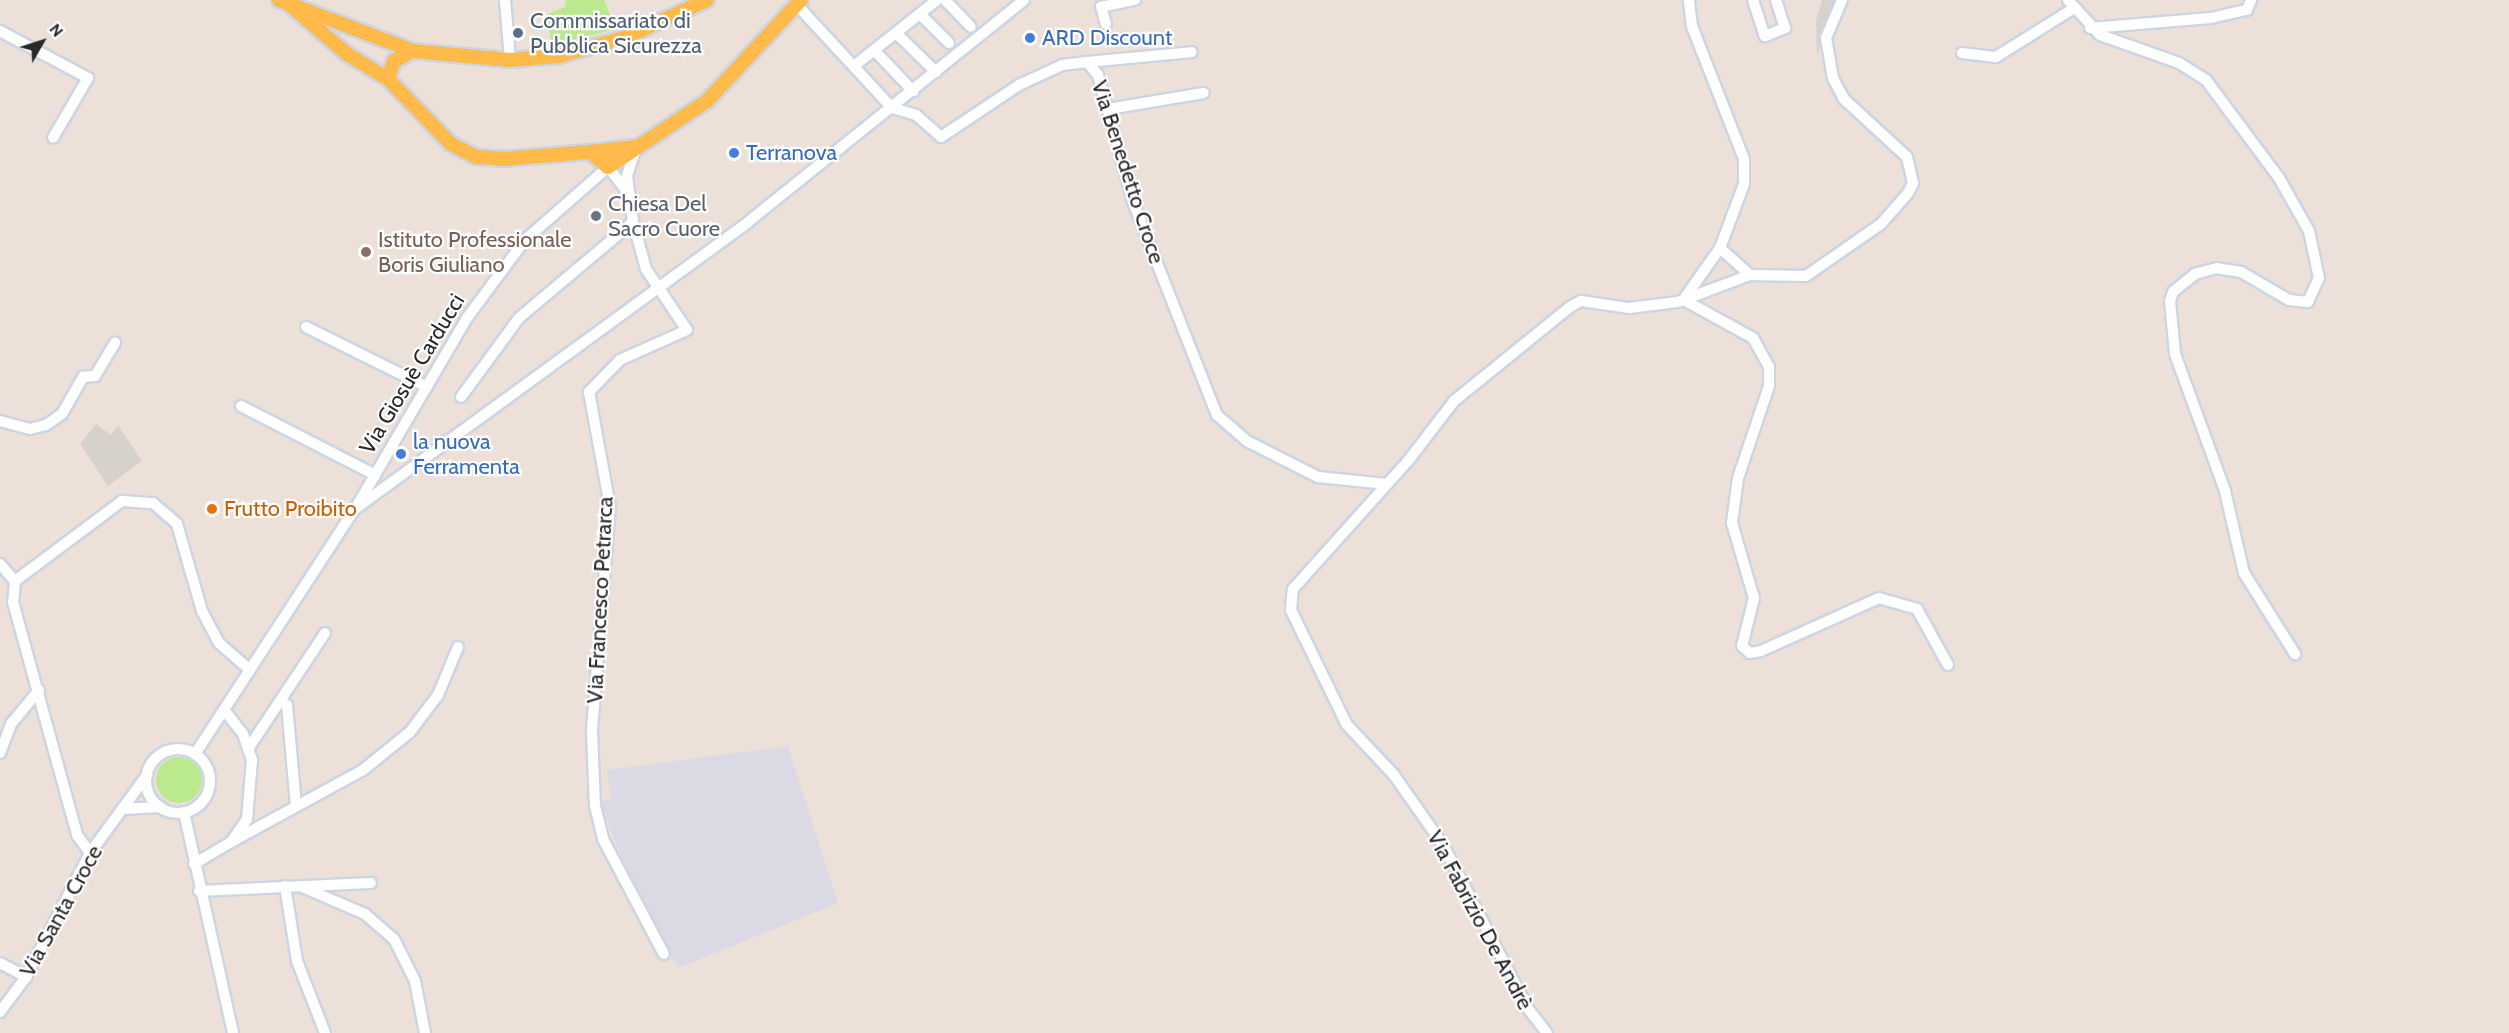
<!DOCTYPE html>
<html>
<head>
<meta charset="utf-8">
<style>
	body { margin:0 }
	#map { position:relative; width:2509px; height:1033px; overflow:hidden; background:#ede0d8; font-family:Cabin,sans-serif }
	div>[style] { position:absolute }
	.industrial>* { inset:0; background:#dbdae4 }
	.green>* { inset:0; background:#bbea8e }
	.round { border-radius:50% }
	.plaza>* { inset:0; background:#d7d1cb }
	.roads { filter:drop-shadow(2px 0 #cdd5e3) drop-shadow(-2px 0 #cdd5e3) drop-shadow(0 2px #cdd5e3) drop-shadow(0 -2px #cdd5e3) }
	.minor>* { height:10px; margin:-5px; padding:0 5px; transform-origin:5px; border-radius:5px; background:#fff }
	.minor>.ring { margin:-5px; padding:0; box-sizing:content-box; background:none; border:10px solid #fff; border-radius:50% }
	.major>* { height:14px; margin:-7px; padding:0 7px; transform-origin:7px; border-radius:7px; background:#ffba4a }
	.dots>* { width:16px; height:16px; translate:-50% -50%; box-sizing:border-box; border:3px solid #fff; border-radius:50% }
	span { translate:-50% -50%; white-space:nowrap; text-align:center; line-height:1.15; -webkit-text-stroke:4.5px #fff; paint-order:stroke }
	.service-label { font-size:22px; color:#4e5e75 }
	.left { translate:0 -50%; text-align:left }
	.shop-label { font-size:22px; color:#366cbe }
	.street-label { font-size:22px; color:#282828 }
	.worship-label { font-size:22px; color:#5b616d }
	.education-label { font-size:22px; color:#785e54 }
	.food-label { font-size:22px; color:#c56008 }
	.north { position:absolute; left:12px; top:12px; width:60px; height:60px; -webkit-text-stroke:4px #fff; paint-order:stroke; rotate:51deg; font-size:16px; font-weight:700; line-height:24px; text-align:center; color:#282828 }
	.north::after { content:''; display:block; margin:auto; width:21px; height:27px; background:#282828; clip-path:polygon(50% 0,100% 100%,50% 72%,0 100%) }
</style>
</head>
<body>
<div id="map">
	<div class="industrial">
		<div style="clip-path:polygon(788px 746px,838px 903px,678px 968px,635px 888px,598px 801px,611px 798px,607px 770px)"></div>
	</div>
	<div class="green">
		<div style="clip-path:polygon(566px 0,604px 0,616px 29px,551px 46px,548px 14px,565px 7px)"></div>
		<div class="round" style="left:156px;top:757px;width:46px;height:46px"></div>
	</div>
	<div class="plaza">
		<div style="clip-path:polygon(1822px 0,1836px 0,1817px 55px,1816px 21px)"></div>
		<div style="clip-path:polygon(96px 424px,111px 435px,118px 425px,142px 461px,108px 486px,80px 444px)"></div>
	</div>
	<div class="roads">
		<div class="minor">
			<div style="left:505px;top:0;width:60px;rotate:85.2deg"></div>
			<div style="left:945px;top:0;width:37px;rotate:46deg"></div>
			<div style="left:1753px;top:0;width:38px;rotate:72deg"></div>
			<div style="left:1765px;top:36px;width:22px;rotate:-22deg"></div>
			<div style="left:1785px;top:28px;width:29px;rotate:-108deg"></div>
			<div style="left:2068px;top:0;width:47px;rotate:47.6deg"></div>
			<div style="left:2100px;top:35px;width:84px;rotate:19.5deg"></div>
			<div style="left:2179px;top:63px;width:32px;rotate:32deg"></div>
			<div style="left:2206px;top:80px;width:122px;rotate:53.3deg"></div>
			<div style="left:2279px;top:178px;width:61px;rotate:60.5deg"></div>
			<div style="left:2309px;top:231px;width:48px;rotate:78deg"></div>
			<div style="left:2319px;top:278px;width:26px;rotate:115deg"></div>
			<div style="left:2308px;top:302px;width:19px;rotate:-174deg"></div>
			<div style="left:2289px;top:300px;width:56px;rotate:-149.7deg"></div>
			<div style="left:2241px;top:272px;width:24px;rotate:-171deg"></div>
			<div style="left:2217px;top:268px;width:23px;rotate:165deg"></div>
			<div style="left:2195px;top:274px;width:28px;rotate:141deg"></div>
			<div style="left:2173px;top:292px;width:9px;rotate:108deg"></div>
			<div style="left:2170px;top:301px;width:53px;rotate:84.6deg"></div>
			<div style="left:2175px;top:354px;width:146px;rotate:69.9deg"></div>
			<div style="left:2225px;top:491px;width:84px;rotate:77deg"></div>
			<div style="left:2244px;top:573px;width:96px;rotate:57.8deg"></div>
			<div style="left:797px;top:5px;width:140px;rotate:47.3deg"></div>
			<div style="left:892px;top:108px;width:25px;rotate:16deg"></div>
			<div style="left:916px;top:115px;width:33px;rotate:41deg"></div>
			<div style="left:941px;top:137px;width:94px;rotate:-33.7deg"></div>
			<div style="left:1019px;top:85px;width:47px;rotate:-24.9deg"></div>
			<div style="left:1062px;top:65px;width:25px;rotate:-7deg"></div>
			<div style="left:1087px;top:62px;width:17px;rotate:50deg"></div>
			<div style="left:1098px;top:75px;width:132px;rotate:74.6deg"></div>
			<div style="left:1133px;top:202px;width:229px;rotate:68.5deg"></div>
			<div style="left:1217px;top:415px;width:40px;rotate:41deg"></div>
			<div style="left:1247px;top:441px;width:80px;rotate:26.9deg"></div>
			<div style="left:1318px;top:477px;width:69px;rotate:5.8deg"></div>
			<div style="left:920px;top:14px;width:41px;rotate:45deg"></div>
			<div style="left:1106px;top:24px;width:18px;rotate:-106deg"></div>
			<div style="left:1101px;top:7px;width:35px;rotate:-12deg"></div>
			<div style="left:2090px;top:28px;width:121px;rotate:-4.7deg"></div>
			<div style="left:2211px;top:18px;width:37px;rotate:-13deg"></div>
			<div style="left:2247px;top:10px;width:11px;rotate:-68deg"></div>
			<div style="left:0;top:31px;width:100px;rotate:28.1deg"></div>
			<div style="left:88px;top:78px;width:69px;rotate:120.3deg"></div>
			<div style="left:896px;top:33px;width:56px;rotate:44.3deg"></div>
			<div style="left:874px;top:50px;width:57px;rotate:46.4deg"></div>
			<div style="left:1962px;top:53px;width:34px;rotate:7deg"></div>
			<div style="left:1996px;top:57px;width:92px;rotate:-32.1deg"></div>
			<div style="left:1087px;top:62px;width:105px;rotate:-5.4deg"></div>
			<div style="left:854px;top:66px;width:106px;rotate:-38.5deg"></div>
			<div style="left:1108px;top:109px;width:97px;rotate:-9.5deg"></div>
			<div style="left:636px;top:148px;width:29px;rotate:108deg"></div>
			<div style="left:627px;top:176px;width:46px;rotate:82.6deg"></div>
			<div style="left:633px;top:222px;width:49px;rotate:74.5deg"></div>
			<div style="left:646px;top:269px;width:73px;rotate:56.1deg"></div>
			<div style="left:687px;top:330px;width:73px;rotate:155.9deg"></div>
			<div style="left:620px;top:360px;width:45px;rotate:134.1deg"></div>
			<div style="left:589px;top:392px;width:116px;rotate:79.6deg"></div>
			<div style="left:610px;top:506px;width:227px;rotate:94.6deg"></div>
			<div style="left:592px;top:732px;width:74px;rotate:87.7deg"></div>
			<div style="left:595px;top:806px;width:34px;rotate:76deg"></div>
			<div style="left:603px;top:839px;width:130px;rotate:62.1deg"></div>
			<div style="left:1720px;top:248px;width:40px;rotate:42deg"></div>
			<div style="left:1750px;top:275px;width:56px;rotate:1deg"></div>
			<div style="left:1806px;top:276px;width:91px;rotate:-34.7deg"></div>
			<div style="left:1881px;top:224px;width:41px;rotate:-48.9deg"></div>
			<div style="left:1908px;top:193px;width:11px;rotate:-63deg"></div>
			<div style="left:1913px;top:183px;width:27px;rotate:-103deg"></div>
			<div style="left:1907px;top:157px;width:86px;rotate:-137.4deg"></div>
			<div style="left:1844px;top:99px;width:24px;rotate:-118deg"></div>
			<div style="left:1833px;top:78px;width:41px;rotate:-99.9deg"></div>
			<div style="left:1826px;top:38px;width:41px;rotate:-67.2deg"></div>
			<div style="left:1684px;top:299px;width:62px;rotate:-54.8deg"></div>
			<div style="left:1720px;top:248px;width:68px;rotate:-69.4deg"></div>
			<div style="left:1744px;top:184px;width:25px;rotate:-90deg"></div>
			<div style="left:1744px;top:159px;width:143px;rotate:-111.4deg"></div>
			<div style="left:1692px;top:26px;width:26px;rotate:-97deg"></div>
			<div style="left:1684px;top:300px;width:79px;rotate:28.8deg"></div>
			<div style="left:1753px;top:338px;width:33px;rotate:61deg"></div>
			<div style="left:1769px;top:367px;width:19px;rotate:90deg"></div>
			<div style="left:1769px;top:386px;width:97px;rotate:108.6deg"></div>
			<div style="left:1738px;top:478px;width:45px;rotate:97.6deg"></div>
			<div style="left:1732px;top:523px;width:78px;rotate:73.7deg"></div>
			<div style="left:1754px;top:598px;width:49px;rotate:104deg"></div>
			<div style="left:1742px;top:646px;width:11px;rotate:41deg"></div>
			<div style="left:1750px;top:653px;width:11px;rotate:-10deg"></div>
			<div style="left:1761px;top:651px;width:129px;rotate:-24.2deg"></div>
			<div style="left:1879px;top:598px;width:40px;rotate:16deg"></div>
			<div style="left:1917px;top:609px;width:64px;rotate:61deg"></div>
			<div style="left:306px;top:327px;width:135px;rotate:26.4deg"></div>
			<div style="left:461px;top:397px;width:98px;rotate:-53.7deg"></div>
			<div style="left:519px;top:318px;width:149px;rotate:-40.1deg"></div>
			<div style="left:241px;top:406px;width:151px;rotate:27.2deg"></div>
			<div style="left:0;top:421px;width:31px;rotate:15deg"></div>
			<div style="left:30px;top:429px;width:16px;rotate:-14deg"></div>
			<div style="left:46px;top:425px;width:19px;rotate:-35deg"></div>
			<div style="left:62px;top:414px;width:43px;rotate:-60.4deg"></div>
			<div style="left:83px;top:377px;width:12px;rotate:-5deg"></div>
			<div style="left:95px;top:376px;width:39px;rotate:-59deg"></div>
			<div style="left:355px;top:509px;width:487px;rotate:-36.1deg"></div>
			<div style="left:748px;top:222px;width:354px;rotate:-38.8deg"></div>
			<div style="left:0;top:564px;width:23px;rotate:49deg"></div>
			<div style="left:15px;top:581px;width:21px;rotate:95deg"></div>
			<div style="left:13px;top:602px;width:242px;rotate:74.6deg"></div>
			<div style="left:77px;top:835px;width:22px;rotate:54deg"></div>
			<div style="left:15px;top:581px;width:134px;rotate:-36.8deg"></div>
			<div style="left:122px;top:501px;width:31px;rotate:4deg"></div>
			<div style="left:153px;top:503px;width:32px;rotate:41deg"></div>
			<div style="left:177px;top:524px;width:91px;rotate:74deg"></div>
			<div style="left:202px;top:611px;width:36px;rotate:62deg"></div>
			<div style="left:219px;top:643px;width:41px;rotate:41.1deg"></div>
			<div style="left:280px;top:701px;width:8px;rotate:30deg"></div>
			<div style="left:287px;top:705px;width:101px;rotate:84.9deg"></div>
			<div style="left:248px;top:749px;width:139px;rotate:-56.4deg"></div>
			<div class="ring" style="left:146px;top:749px;width:54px;height:54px"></div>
			<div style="left:0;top:753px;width:31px;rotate:-69deg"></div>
			<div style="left:11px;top:724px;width:44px;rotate:-50.5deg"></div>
			<div style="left:195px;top:754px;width:293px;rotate:-56.9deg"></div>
			<div style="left:355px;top:509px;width:221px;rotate:-59.6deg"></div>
			<div style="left:467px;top:318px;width:97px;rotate:-53.4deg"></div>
			<div style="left:525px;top:240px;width:111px;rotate:-41.3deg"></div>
			<div style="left:608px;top:167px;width:31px;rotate:52deg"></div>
			<div style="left:122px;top:809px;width:38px;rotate:-3deg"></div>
			<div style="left:184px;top:812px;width:226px;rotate:77.5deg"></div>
			<div style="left:231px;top:842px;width:150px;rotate:-28.6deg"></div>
			<div style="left:363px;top:770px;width:60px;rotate:-39deg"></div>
			<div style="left:410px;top:732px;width:46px;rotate:-52.9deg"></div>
			<div style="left:438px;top:695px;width:52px;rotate:-67.4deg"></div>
			<div style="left:194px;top:864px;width:43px;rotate:-30.7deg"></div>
			<div style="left:231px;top:842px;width:28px;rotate:-55deg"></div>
			<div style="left:247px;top:819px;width:59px;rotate:-85.2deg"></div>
			<div style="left:252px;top:760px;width:28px;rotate:-109deg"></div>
			<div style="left:243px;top:734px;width:31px;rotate:-128deg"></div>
			<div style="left:285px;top:886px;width:76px;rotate:80.9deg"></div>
			<div style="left:297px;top:961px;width:77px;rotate:68.7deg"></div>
			<div style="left:300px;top:886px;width:71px;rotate:23.3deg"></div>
			<div style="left:365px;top:914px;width:38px;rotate:41deg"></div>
			<div style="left:394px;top:939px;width:47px;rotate:63.4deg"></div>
			<div style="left:415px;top:981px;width:53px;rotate:79.1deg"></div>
			<div style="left:199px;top:891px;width:172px;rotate:-2.7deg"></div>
			<div style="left:0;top:963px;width:30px;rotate:28deg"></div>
			<div style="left:0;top:1012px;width:44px;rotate:-53.4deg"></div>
			<div style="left:26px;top:977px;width:140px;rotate:-62.7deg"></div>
			<div style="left:90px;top:853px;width:97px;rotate:-53.8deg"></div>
			<div style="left:1547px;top:1033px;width:33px;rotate:-128deg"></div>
			<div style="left:1527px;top:1007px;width:182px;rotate:-117.4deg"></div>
			<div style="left:1443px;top:845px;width:85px;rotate:-125deg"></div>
			<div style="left:1394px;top:775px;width:69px;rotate:-133.2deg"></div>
			<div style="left:1347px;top:725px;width:128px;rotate:-116deg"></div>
			<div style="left:1291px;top:610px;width:21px;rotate:-85deg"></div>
			<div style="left:1293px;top:589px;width:172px;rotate:-48.1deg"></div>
			<div style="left:1408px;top:461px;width:76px;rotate:-52.5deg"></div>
			<div style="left:1454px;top:401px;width:149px;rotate:-39deg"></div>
			<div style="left:1570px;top:307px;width:13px;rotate:-29deg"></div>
			<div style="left:1581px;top:301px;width:49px;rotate:8.3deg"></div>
			<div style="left:1629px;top:308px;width:49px;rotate:-7deg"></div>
			<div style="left:1678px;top:302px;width:77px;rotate:-20.6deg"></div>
		</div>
		<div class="major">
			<div style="left:279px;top:0;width:143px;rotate:20.8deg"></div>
			<div style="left:413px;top:51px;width:97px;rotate:5.3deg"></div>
			<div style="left:510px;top:60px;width:49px;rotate:-4.7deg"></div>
			<div style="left:559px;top:56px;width:67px;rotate:-15.5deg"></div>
			<div style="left:624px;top:38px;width:91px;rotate:-24.6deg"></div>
			<div style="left:291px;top:6px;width:74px;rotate:40.6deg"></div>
			<div style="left:347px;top:54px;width:48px;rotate:31.4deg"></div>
			<div style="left:388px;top:79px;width:91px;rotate:45.9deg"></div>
			<div style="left:451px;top:144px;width:29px;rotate:27deg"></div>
			<div style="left:477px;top:157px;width:26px;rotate:4deg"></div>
			<div style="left:503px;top:159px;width:87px;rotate:-4.6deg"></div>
			<div style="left:590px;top:152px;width:23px;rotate:40deg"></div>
			<div style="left:608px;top:167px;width:119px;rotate:-33.7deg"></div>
			<div style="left:707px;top:101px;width:138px;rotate:-47.1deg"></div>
			<div style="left:388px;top:79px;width:19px;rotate:-72deg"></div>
			<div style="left:394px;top:61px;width:21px;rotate:-28deg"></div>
			<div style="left:590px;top:152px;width:46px;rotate:-6.2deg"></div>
		</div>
	</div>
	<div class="dots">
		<div style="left:518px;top:33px;background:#5c6f8a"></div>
		<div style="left:1030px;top:38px;background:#3f7fe0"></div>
		<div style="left:734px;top:153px;background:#3f7fe0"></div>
		<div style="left:596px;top:216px;background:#6b7280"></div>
		<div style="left:366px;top:252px;background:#8d6e63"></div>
		<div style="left:401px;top:454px;background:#3f7fe0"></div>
		<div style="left:212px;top:509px;background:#e8710a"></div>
	</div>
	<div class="service-label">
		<span class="left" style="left:530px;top:33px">Commissariato di<br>Pubblica Sicurezza</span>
	</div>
	<div class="shop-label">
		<span class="left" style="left:1042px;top:38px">ARD Discount</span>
		<span class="left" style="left:746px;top:153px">Terranova</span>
		<span class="left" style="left:413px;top:454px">la nuova<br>Ferramenta</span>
	</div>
	<div class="street-label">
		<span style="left:1128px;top:172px;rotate:72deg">Via Benedetto Croce</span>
		<span style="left:412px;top:374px;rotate:-59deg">Via Giosuè Carducci</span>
		<span style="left:600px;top:600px;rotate:-87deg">Via Francesco Petrarca</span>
		<span style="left:61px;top:911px;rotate:-61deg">Via Santa Croce</span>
		<span style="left:1480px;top:920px;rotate:62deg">Via Fabrizio De Andrè</span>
	</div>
	<div class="worship-label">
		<span class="left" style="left:608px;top:216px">Chiesa Del<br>Sacro Cuore</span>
	</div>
	<div class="education-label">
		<span class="left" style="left:378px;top:252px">Istituto Professionale<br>Boris Giuliano</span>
	</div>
	<div class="food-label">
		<span class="left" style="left:224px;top:509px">Frutto Proibito</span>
	</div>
	<div class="north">N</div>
</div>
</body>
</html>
